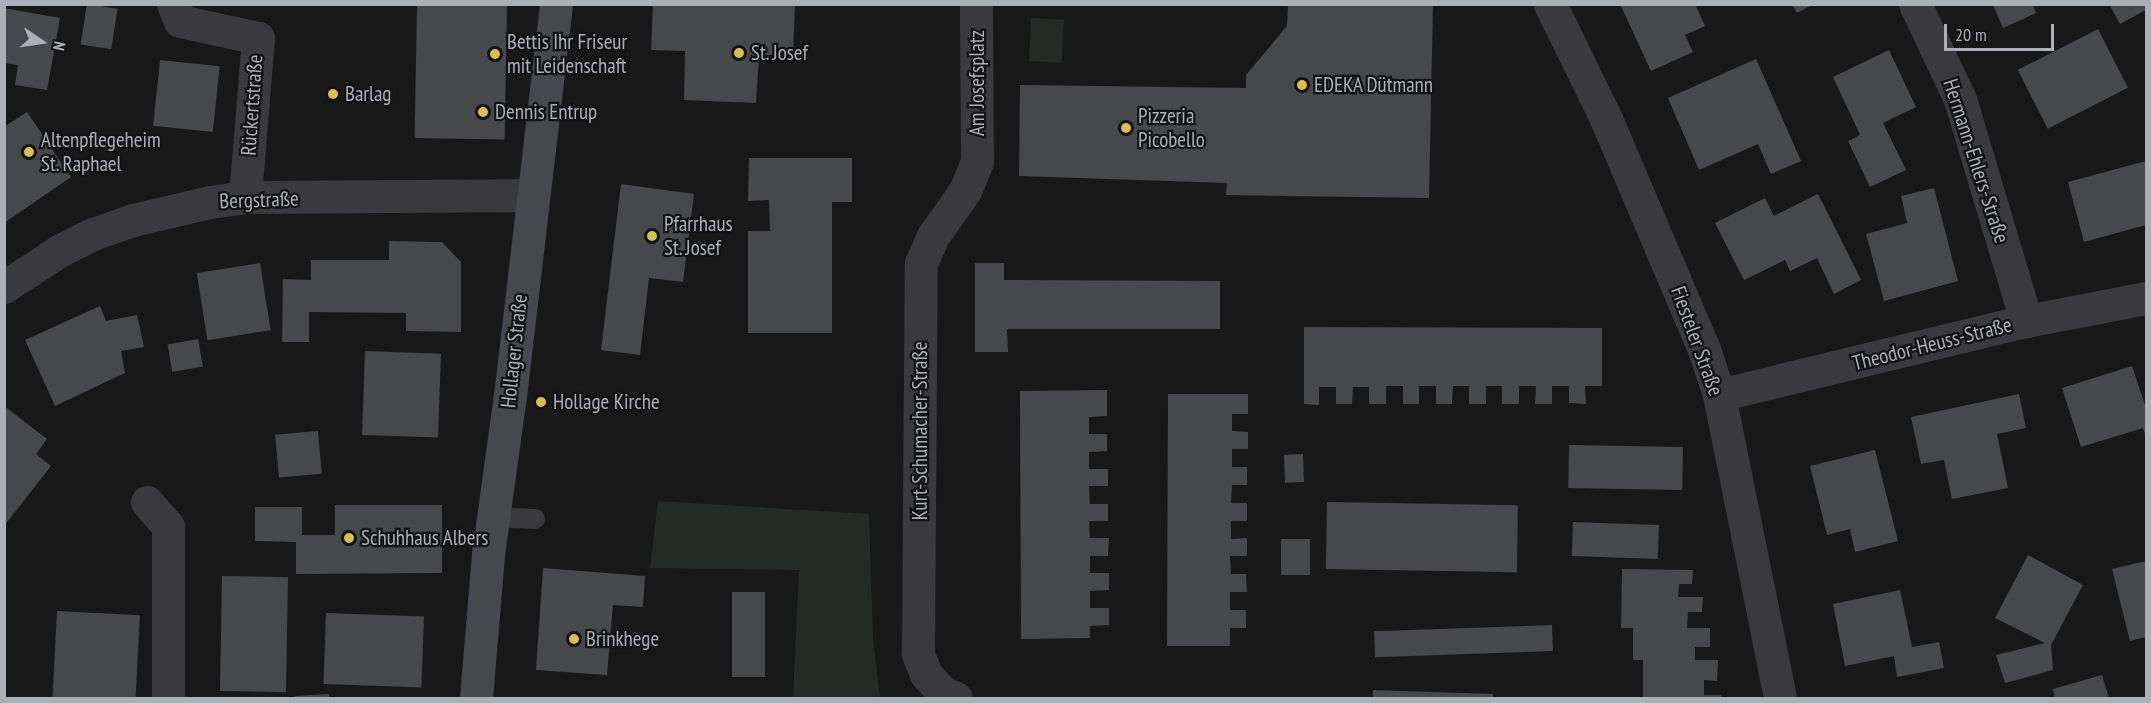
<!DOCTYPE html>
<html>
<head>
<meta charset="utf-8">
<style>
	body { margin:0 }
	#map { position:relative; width:2151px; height:703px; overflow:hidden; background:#181819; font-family:"PT Sans Narrow",sans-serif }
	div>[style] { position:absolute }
	.green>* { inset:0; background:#242b26; transform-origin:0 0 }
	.building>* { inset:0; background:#47484c; transform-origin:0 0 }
	.service>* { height:20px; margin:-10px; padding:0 10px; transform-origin:10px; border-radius:10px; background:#39393e }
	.minor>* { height:33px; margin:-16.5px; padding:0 16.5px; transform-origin:16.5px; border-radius:16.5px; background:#39393e }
	.secondary>* { height:33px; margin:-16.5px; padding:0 16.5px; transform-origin:16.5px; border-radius:16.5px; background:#47484e }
	.dots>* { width:16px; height:16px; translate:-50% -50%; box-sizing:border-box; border:3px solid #131314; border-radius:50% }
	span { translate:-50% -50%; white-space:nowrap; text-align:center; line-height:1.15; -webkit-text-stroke:4.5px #131314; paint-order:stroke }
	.poi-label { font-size:21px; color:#acaeb8 }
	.left { translate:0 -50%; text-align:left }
	.street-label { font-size:21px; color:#acaeb8 }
	.frame { position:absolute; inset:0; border:6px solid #acaeb8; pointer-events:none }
	.north { position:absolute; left:12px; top:12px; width:60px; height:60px; -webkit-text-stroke:4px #131314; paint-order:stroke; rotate:103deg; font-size:16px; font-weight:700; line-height:24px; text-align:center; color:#acaeb8 }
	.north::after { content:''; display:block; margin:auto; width:21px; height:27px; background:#acaeb8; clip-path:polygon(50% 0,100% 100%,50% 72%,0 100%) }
	.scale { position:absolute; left:1944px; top:24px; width:110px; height:27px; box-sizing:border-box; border:3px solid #acaeb8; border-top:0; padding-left:8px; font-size:18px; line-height:21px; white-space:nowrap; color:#acaeb8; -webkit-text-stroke:4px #131314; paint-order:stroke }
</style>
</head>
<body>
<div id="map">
	<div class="green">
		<div style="left:1031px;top:18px;width:33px;height:43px;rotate:3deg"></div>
		<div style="clip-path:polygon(658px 501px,869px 514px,873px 640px,880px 698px,793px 698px,799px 570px,650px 568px)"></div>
	</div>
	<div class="building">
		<div style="left:87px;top:4px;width:31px;height:41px;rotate:9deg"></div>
		<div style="left:417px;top:4px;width:90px;height:134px;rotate:1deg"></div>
		<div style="clip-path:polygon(653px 4px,795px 4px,793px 56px,759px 55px,756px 103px,684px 100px,685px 51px,651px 50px)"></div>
		<div style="clip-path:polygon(1288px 4px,1433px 4px,1429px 198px,1226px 195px,1227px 183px,1019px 176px,1020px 85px,1246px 88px,1246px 75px,1287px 26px)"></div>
		<div style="clip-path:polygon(1620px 4px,1695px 4px,1705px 26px,1685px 35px,1693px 52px,1651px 71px)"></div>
		<div style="clip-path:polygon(1792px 4px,1814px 4px,1797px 13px)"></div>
		<div style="clip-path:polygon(2109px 4px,2146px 4px,2146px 10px,2120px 24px)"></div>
		<div style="clip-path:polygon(1993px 5px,2033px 5px,2036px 13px,2003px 28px)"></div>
		<div style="clip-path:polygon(4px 8px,60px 18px,47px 90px,15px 85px,18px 65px,4px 63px)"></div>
		<div style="left:2098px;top:29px;width:66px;height:90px;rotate:63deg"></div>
		<div style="clip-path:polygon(1889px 50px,1916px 107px,1883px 123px,1906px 170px,1870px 187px,1848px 141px,1860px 135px,1833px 77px)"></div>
		<div style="clip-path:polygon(1756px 59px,1801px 161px,1771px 174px,1758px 144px,1699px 170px,1668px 98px)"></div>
		<div style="left:160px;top:60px;width:60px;height:66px;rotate:6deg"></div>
		<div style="clip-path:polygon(27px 112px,71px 177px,4px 223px,4px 127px)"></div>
		<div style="clip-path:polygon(749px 158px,852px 158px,852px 202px,832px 202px,832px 333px,748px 333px,748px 231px,770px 231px,769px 200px,748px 201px)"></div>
		<div style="clip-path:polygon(2146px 161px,2146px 225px,2084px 242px,2068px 182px)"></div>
		<div style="clip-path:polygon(621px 184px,694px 194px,683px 282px,649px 278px,640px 355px,601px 350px)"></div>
		<div style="clip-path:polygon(1934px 188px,1958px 281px,1884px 301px,1866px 234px,1907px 223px,1901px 196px)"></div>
		<div style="clip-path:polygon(1818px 194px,1861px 280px,1834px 294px,1817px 258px,1790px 271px,1785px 260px,1744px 280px,1715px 223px,1765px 198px,1774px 216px)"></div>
		<div style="clip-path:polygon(389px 241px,442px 242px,461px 262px,461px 332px,406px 331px,406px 313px,309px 312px,309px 342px,282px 342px,283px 279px,311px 280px,311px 260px,389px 260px)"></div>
		<div style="left:260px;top:263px;width:68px;height:64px;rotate:81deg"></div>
		<div style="clip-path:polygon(975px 263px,1004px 263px,1004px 280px,1220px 281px,1220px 329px,1007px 329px,1008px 352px,975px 352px)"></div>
		<div style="clip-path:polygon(100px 306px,106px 321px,137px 315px,144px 347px,121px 351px,125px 373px,55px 406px,25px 340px)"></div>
		<div style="clip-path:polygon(1304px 327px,1602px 328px,1602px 386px,1585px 386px,1586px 404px,1569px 403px,1569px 386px,1552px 386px,1552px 404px,1535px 404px,1536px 386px,1519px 386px,1519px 404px,1502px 404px,1502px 386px,1486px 386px,1486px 404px,1469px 404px,1469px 386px,1453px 386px,1452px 404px,1436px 404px,1436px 386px,1419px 386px,1419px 404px,1403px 404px,1403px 386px,1386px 386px,1386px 404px,1369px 404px,1369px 387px,1353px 387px,1352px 404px,1336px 404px,1336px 387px,1319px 387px,1319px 405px,1304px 404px)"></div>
		<div style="left:198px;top:339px;width:28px;height:31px;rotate:80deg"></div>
		<div style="left:365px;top:351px;width:76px;height:84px;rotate:2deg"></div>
		<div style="clip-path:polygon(2132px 366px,2146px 408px,2146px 437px,2143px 428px,2081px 447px,2062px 388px)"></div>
		<div style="clip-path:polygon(1107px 390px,1107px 416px,1089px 417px,1089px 434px,1107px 434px,1107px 451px,1089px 452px,1089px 469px,1108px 469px,1108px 486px,1089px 486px,1090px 504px,1108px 504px,1108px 521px,1089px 521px,1090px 538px,1109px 538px,1108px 556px,1090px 556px,1090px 573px,1109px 573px,1109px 590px,1090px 591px,1090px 608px,1109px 608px,1109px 625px,1090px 626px,1090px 638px,1021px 639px,1020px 391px)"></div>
		<div style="clip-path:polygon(1168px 394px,1248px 394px,1248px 414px,1232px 414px,1232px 431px,1248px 432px,1248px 449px,1232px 449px,1232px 467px,1247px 467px,1247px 485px,1232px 485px,1231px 503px,1247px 503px,1247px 521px,1231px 521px,1231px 539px,1247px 538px,1247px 556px,1230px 556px,1231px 574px,1246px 574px,1247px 592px,1230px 592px,1230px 610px,1246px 610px,1246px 628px,1230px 628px,1230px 646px,1167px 646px)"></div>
		<div style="clip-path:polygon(2019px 394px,2026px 428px,1997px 434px,2008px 488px,1952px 499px,1944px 460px,1921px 464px,1911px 417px)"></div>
		<div style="clip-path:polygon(7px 408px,47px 439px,36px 454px,51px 466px,4px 526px,4px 411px)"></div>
		<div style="left:318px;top:431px;width:43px;height:43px;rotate:85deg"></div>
		<div style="left:1569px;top:445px;width:114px;height:43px;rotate:1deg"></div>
		<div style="clip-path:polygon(1875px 450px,1898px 541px,1855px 552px,1850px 529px,1827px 535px,1810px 466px)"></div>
		<div style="left:1303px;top:454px;width:28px;height:19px;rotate:88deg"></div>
		<div style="left:1327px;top:502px;width:191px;height:67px;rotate:1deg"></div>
		<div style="clip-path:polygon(335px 505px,442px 505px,442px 573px,296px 574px,296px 542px,255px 541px,255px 507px,302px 507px,302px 535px,335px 535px)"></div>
		<div style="left:1573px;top:522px;width:86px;height:34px;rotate:2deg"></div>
		<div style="left:1281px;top:539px;width:29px;height:36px"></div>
		<div style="clip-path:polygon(2028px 555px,2083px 585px,2051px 645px,2053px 670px,2005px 683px,1996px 655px,2045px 643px,1995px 618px)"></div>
		<div style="clip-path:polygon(2146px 561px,2146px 637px,2130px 641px,2112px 569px)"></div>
		<div style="clip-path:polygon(543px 568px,645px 576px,643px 607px,613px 605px,607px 675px,536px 670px)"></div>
		<div style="clip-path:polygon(1622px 569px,1693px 570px,1692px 584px,1679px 584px,1678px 597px,1703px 597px,1702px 612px,1688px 612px,1687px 628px,1710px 628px,1710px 647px,1695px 647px,1695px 660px,1718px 660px,1717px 681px,1704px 680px,1704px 695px,1721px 695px,1721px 698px,1643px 698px,1643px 660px,1633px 660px,1633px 628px,1621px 628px)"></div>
		<div style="left:222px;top:576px;width:66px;height:115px;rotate:1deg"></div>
		<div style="clip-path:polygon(1900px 590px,1912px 647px,1939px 642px,1944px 668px,1897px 677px,1894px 656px,1845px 666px,1833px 604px)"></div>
		<div style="left:732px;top:592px;width:33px;height:85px"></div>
		<div style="left:57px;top:611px;width:83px;height:86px;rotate:3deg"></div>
		<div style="left:326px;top:613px;width:98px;height:71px;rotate:2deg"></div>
		<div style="left:1552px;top:625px;width:26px;height:178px;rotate:88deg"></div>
		<div style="clip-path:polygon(2102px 675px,2109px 698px,2055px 698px,2053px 689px)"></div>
		<div style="clip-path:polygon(1373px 690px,1493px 694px,1493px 698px,1373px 698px)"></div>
		<div style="clip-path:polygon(329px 694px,329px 698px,295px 698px,295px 696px)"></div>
	</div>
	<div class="service">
		<div style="left:493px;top:517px;width:42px;rotate:2.7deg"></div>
	</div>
	<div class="minor">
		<div style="left:173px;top:4px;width:18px;rotate:68deg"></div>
		<div style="left:180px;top:21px;width:80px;rotate:12.3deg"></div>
		<div style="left:258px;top:38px;width:160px;rotate:94.7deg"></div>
		<div style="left:1550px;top:4px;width:130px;rotate:64deg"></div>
		<div style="left:1607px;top:121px;width:248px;rotate:67deg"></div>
		<div style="left:1704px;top:349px;width:48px;rotate:71.9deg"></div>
		<div style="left:1719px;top:395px;width:309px;rotate:78.6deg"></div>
		<div style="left:1915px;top:4px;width:105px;rotate:64.7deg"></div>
		<div style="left:1960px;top:99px;width:232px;rotate:73.4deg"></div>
		<div style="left:4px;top:287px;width:66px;rotate:-33.2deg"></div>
		<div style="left:59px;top:251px;width:38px;rotate:-27deg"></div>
		<div style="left:93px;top:234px;width:42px;rotate:-19.3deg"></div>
		<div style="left:133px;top:220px;width:79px;rotate:-13.2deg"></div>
		<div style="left:210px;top:202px;width:35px;rotate:-8deg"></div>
		<div style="left:245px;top:197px;width:288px;rotate:-0.4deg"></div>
		<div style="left:1719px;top:395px;width:316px;rotate:-13.6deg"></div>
		<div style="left:2026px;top:321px;width:122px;rotate:-10.9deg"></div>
		<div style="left:147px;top:502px;width:32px;rotate:49deg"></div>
		<div style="left:168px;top:526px;width:172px;rotate:90deg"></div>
		<div style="left:956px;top:698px;width:14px;rotate:-159deg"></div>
		<div style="left:943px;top:693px;width:25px;rotate:-132deg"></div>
		<div style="left:926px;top:674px;width:22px;rotate:-112deg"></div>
		<div style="left:918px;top:654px;width:391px;rotate:-89.6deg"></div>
		<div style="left:921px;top:263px;width:30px;rotate:-66deg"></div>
		<div style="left:933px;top:236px;width:55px;rotate:-54.6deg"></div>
		<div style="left:965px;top:191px;width:31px;rotate:-68deg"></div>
		<div style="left:977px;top:162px;width:158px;rotate:-90.4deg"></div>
	</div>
	<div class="secondary">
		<div style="left:476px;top:698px;width:144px;rotate:-85.2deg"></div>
		<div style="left:488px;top:554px;width:160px;rotate:-82.1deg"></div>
		<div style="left:510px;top:396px;width:395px;rotate:-83.3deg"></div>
	</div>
	<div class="dots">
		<div style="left:739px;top:53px;background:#ddbd4d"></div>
		<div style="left:495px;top:54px;background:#ddbd4d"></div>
		<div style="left:1302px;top:85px;background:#ddbd4d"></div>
		<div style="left:333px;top:94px;background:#ddbd4d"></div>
		<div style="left:483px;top:112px;background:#ddbd4d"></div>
		<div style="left:1126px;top:128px;background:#ddbd4d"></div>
		<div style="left:29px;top:152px;background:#ddbd4d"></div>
		<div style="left:652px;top:236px;background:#ddbd4d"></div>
		<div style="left:541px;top:402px;background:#ddbd4d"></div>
		<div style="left:349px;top:538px;background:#ddbd4d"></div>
		<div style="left:574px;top:639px;background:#ddbd4d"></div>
	</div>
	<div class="poi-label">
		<span class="left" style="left:507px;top:54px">Bettis Ihr Friseur<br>mit Leidenschaft</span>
		<span class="left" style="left:751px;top:53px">St. Josef</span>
		<span class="left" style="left:1314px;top:85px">EDEKA Dütmann</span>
		<span class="left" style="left:345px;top:94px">Barlag</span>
		<span class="left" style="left:495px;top:112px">Dennis Entrup</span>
		<span class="left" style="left:1138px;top:128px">Pizzeria<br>Picobello</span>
		<span class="left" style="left:41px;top:152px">Altenpflegeheim<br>St. Raphael</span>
		<span class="left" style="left:664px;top:236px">Pfarrhaus<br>St. Josef</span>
		<span class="left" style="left:553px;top:402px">Hollage Kirche</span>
		<span class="left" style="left:361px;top:538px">Schuhhaus Albers</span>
		<span class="left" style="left:586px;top:639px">Brinkhege</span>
	</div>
	<div class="street-label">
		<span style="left:977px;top:83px;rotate:-90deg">Am Josefsplatz</span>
		<span style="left:252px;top:105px;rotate:-86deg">Rückertstraße</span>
		<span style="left:1976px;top:161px;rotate:72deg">Hermann-Ehlers-Straße</span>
		<span style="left:259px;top:200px;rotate:-2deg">Bergstraße</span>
		<span style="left:1697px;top:341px;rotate:70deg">Fiesteler Straße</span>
		<span style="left:1932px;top:344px;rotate:-14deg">Theodor-Heuss-Straße</span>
		<span style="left:514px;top:351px;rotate:-84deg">Hollager Straße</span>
		<span style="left:920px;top:431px;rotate:-90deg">Kurt-Schumacher-Straße</span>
	</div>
	<div class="frame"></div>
	<div class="north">N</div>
	<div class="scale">20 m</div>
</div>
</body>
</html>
